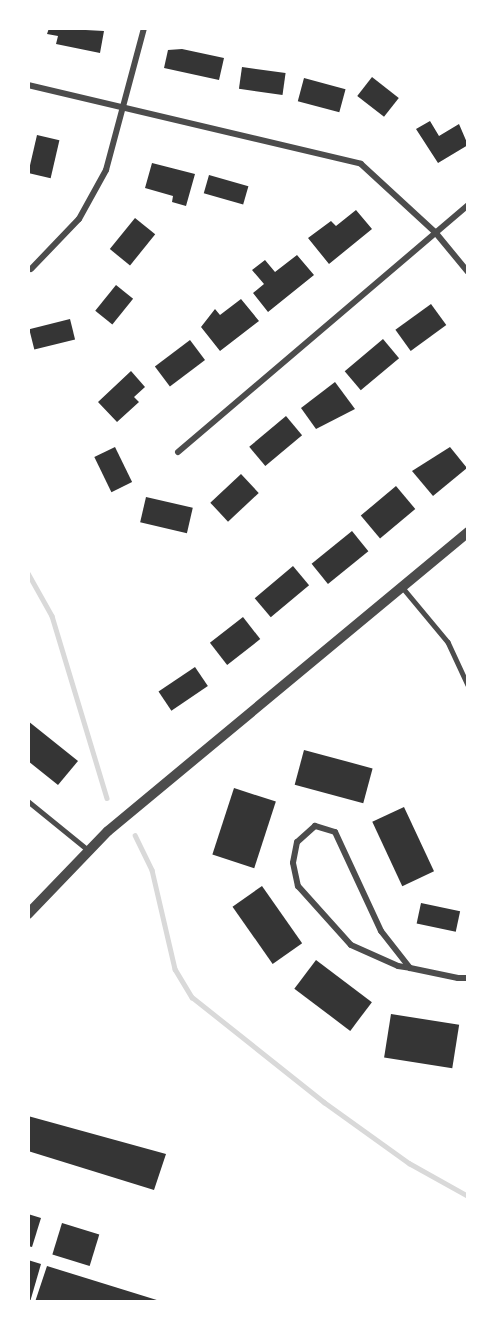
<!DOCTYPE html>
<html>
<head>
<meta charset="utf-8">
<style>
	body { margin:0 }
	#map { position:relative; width:496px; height:1330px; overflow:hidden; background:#fff; font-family:Rubik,sans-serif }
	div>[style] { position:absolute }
	.stream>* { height:4.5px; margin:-2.25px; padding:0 2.25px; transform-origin:2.25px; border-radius:2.25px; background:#d9d9d9 }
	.building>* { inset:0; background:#353535; transform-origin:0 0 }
	.service>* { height:4.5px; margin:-2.25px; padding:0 2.25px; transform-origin:2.25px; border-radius:2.25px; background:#4c4c4c }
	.minor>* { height:6px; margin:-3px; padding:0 3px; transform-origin:3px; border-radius:3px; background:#4c4c4c }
	.tertiary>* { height:10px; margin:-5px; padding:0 5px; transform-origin:5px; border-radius:5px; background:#4c4c4c }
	span { translate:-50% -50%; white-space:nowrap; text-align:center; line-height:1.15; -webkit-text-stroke:4.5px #fff; paint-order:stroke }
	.frame { position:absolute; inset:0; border:30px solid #fff; pointer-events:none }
</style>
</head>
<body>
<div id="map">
	<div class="stream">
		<div style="left:28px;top:573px;width:49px;rotate:60.8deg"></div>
		<div style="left:52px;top:616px;width:190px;rotate:73.2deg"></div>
		<div style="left:135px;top:835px;width:39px;rotate:64deg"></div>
		<div style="left:152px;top:870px;width:102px;rotate:76.9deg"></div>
		<div style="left:175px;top:969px;width:33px;rotate:59deg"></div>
		<div style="left:192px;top:997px;width:169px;rotate:38.5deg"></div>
		<div style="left:324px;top:1102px;width:105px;rotate:35.7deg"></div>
		<div style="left:409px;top:1163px;width:68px;rotate:29.2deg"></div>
	</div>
	<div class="building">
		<div style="clip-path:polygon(49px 28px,104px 31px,100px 53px,56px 44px,58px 36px,47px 34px)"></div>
		<div style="clip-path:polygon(182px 49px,224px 58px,219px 80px,164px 68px,168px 50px)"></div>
		<div style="left:242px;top:67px;width:44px;height:22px;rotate:8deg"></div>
		<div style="left:372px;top:77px;width:34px;height:24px;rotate:38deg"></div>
		<div style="left:304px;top:78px;width:43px;height:24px;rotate:15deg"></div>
		<div style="clip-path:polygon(430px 121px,439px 136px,459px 124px,468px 145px,438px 163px,416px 129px)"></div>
		<div style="left:37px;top:135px;width:23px;height:39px;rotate:13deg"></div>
		<div style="clip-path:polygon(152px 163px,195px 174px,186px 206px,172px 202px,173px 196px,145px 188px)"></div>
		<div style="left:209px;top:175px;width:41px;height:19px;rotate:16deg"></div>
		<div style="clip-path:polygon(356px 210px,372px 229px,329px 264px,308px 238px,331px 221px,336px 226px)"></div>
		<div style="left:135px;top:218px;width:26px;height:40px;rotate:39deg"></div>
		<div style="clip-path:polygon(297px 255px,314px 275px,268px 312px,253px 293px,264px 284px,252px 270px,265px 260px,275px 272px)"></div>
		<div style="left:116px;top:285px;width:22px;height:33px;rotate:39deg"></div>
		<div style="clip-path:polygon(241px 299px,259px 321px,220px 351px,201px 327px,215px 309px,220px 315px)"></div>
		<div style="left:431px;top:304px;width:26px;height:44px;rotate:54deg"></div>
		<div style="left:70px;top:319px;width:21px;height:42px;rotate:76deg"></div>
		<div style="left:383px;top:339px;width:25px;height:50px;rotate:50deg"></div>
		<div style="left:190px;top:340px;width:25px;height:44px;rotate:53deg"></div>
		<div style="clip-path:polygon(131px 371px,145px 387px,134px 397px,139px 402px,117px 422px,98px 402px)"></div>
		<div style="clip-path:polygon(335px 382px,355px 409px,316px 429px,301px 408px)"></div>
		<div style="left:286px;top:416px;width:25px;height:48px;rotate:50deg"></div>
		<div style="left:115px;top:447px;width:39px;height:23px;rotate:64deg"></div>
		<div style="clip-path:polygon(450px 447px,467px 468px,433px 496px,412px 471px)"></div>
		<div style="left:241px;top:474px;width:26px;height:42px;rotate:47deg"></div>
		<div style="left:396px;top:486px;width:30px;height:46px;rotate:50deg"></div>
		<div style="left:146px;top:497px;width:48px;height:26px;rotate:13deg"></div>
		<div style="left:352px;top:531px;width:26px;height:52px;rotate:51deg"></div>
		<div style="left:293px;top:566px;width:25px;height:50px;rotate:50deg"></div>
		<div style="left:243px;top:617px;width:28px;height:42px;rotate:52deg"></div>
		<div style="left:195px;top:667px;width:23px;height:44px;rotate:56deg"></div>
		<div style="clip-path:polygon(28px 721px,78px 761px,58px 785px,28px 761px)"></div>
		<div style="left:304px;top:750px;width:71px;height:36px;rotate:15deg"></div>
		<div style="left:234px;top:788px;width:44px;height:70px;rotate:18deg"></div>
		<div style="left:404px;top:807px;width:71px;height:35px;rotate:65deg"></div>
		<div style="left:262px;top:886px;width:70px;height:36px;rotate:55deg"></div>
		<div style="left:421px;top:903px;width:40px;height:21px;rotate:12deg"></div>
		<div style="left:316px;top:960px;width:70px;height:36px;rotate:37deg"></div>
		<div style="left:391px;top:1014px;width:69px;height:44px;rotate:9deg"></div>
		<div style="clip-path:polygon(28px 1116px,166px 1154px,154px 1190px,28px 1151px)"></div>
		<div style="clip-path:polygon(28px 1214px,41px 1218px,32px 1247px,28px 1246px)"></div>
		<div style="left:62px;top:1223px;width:39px;height:33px;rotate:17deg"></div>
		<div style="clip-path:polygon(28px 1260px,41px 1264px,30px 1302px,28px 1302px)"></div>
		<div style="clip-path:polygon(47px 1266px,160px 1301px,160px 1302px,35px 1302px)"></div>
	</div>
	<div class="service">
		<div style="left:403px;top:588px;width:70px;rotate:50.2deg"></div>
		<div style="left:448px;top:642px;width:47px;rotate:65.1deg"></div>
		<div style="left:28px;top:801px;width:76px;rotate:39.1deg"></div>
	</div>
	<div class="minor">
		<div style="left:28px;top:85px;width:342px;rotate:13.3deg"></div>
		<div style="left:361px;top:164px;width:100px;rotate:42.6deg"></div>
		<div style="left:435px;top:232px;width:52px;rotate:50.5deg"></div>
		<div style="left:31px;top:269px;width:69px;rotate:-46.2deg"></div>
		<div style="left:79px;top:219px;width:56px;rotate:-61.1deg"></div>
		<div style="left:106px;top:170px;width:147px;rotate:-75deg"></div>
		<div style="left:178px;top:452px;width:381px;rotate:-40.4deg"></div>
		<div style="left:410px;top:968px;width:47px;rotate:-128.1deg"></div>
		<div style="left:381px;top:931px;width:109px;rotate:-114.9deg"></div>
		<div style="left:335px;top:832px;width:21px;rotate:-163deg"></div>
		<div style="left:315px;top:826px;width:24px;rotate:138deg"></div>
		<div style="left:297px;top:842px;width:21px;rotate:101deg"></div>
		<div style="left:293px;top:863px;width:24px;rotate:78deg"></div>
		<div style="left:298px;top:886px;width:79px;rotate:48.1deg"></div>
		<div style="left:351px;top:945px;width:51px;rotate:24.1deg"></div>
		<div style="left:398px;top:966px;width:12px;rotate:9deg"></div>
		<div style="left:410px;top:968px;width:49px;rotate:11.8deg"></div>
		<div style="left:458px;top:978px;width:10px"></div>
	</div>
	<div class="tertiary">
		<div style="left:28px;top:914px;width:115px;rotate:-46.1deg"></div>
		<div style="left:108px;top:831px;width:468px;rotate:-39.7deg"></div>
	</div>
	<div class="frame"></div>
</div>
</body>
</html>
